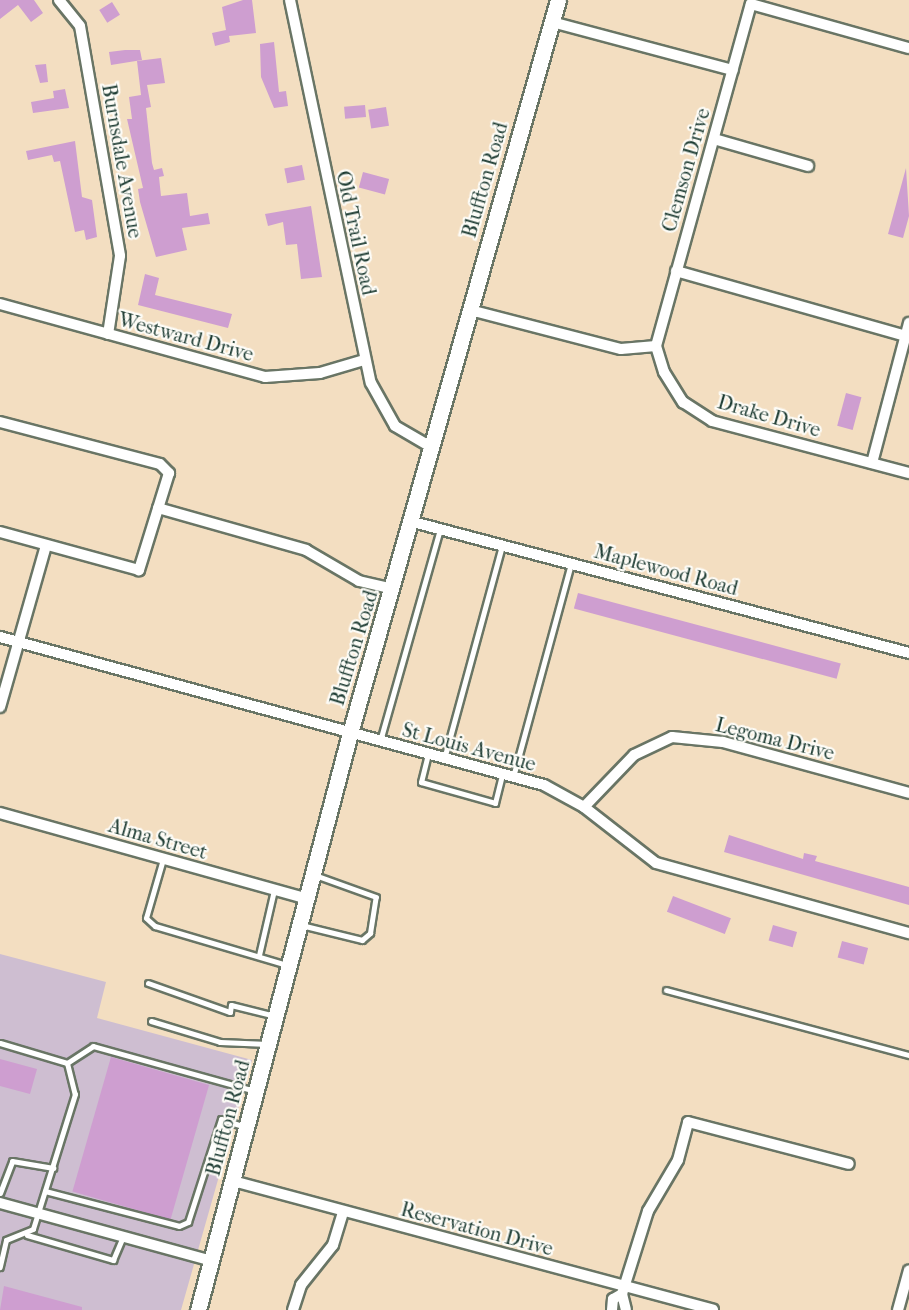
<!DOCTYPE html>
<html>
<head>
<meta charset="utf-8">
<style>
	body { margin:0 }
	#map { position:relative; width:909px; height:1310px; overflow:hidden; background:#f3dec1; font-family:"IM FELL French Canon",serif }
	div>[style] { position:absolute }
	.industrial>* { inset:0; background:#cebed1 }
	.building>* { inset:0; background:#ce9ed0; transform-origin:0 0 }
	.roads { filter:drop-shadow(2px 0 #697565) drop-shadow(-2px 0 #697565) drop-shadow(0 2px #697565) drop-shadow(0 -2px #697565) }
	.lane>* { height:5px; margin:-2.5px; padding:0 2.5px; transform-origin:2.5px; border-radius:2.5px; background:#fff }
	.street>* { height:10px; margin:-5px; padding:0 5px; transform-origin:5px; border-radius:5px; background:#fff }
	.secondary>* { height:15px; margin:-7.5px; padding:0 7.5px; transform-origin:7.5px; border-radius:7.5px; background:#fff }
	span { translate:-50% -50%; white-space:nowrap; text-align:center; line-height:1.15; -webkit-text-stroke:4.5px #fdfcf7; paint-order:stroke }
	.street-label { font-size:20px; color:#1f3d34 }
</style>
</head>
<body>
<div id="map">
	<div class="industrial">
		<div style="clip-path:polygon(0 954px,106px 982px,97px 1018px,252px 1060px,181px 1310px,0 1310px)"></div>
	</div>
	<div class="building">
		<div style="clip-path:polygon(0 0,34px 0,43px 13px,31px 22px,18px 5px,0 19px)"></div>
		<div style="clip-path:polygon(243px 0,252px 0,256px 33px,229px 36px,230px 42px,215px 46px,212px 33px,226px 30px,222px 7px)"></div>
		<div style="left:112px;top:2px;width:15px;height:15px;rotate:58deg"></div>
		<div style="clip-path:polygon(274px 42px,279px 92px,286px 91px,288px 106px,274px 108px,261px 77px,260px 44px)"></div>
		<div style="clip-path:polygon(125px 50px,140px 50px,142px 60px,111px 65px,109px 52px)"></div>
		<div style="clip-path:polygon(161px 58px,165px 83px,147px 85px,151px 107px,146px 108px,152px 163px,154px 170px,162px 168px,164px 176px,159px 177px,161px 196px,187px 193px,190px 216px,208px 213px,210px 224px,182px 228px,187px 250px,156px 257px,140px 202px,138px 189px,143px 188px,127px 119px,132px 119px,129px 97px,141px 95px,137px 61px)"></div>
		<div style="clip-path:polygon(46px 64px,48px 82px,40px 83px,35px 65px)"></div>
		<div style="clip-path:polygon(65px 89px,69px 108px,33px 113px,31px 102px,54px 98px,53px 91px)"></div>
		<div style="left:365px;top:105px;width:12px;height:21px;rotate:85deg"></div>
		<div style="left:386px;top:107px;width:19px;height:18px;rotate:81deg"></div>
		<div style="clip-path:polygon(75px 141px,82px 197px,92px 200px,97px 237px,86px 240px,84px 230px,75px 232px,60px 161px,54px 162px,52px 155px,28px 160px,26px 151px)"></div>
		<div style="left:302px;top:165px;width:15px;height:18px;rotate:79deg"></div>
		<div style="clip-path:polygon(906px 168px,909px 216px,903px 238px,888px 234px)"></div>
		<div style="left:363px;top:172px;width:27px;height:16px;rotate:15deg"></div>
		<div style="clip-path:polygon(311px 206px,322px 277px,301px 279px,297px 244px,286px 245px,283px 222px,268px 226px,265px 214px)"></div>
		<div style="clip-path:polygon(145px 274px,159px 278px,155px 295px,232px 314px,228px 328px,138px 305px)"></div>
		<div style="left:846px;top:393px;width:16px;height:34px;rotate:15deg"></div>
		<div style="left:578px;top:593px;width:272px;height:16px;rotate:15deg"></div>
		<div style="clip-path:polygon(729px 835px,803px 859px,804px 853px,817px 856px,815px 861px,909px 887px,909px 905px,724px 852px)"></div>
		<div style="left:673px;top:896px;width:62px;height:17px;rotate:21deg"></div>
		<div style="left:773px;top:925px;width:25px;height:16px;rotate:16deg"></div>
		<div style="left:842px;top:941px;width:27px;height:17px;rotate:15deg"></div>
		<div style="left:111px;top:1057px;width:102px;height:140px;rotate:16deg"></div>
		<div style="clip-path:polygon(0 1059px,37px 1069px,30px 1094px,0 1086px)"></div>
		<div style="clip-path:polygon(4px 1286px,82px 1307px,82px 1310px,0 1310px)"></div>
	</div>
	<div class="roads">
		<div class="lane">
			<div style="left:380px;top:741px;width:220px;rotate:-74.2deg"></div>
			<div style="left:428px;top:754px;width:29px;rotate:104deg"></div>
			<div style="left:421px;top:782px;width:77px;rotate:15.8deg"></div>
			<div style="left:495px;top:803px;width:30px;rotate:-76deg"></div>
			<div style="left:444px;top:759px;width:221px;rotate:-74.8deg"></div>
			<div style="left:513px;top:777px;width:221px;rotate:-74.8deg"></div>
			<div style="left:163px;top:859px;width:61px;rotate:106.1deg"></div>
			<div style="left:146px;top:918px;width:12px;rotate:42deg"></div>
			<div style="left:155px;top:926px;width:138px;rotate:16.5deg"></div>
			<div style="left:301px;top:925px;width:63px;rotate:13.8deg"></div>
			<div style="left:362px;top:940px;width:11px;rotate:-41deg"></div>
			<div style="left:370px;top:933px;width:36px;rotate:-81deg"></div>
			<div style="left:376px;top:897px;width:65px;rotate:-160.2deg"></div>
			<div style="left:259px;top:955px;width:67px;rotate:-77deg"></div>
			<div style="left:148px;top:983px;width:87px;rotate:19.5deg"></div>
			<div style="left:230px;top:1012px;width:7px;rotate:-82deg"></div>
			<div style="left:231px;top:1005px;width:45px;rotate:14deg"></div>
			<div style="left:666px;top:990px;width:252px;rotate:15deg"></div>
			<div style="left:151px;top:1021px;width:72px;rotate:16.9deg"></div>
			<div style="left:220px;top:1042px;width:48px;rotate:2.4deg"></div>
			<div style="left:0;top:1043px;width:70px;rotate:16.6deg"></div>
			<div style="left:67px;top:1063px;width:32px;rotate:76deg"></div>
			<div style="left:75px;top:1094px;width:141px;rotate:107.3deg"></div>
			<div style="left:33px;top:1229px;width:29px;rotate:158deg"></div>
			<div style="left:6px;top:1240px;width:28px;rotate:103deg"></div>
			<div style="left:67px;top:1063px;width:31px;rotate:-33deg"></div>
			<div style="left:93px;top:1046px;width:168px;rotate:15.5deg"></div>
			<div style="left:45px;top:1191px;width:138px;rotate:14.6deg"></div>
			<div style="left:179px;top:1226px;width:10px;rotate:-24deg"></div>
			<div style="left:188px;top:1222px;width:108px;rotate:-72.2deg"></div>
			<div style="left:221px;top:1119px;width:26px;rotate:18deg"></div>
			<div style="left:0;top:1193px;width:34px;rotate:-69deg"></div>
			<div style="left:12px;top:1161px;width:42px;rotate:9.7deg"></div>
			<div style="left:27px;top:1235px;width:90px;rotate:16.2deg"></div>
			<div style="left:113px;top:1260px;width:25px;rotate:-67deg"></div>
		</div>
		<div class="street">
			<div style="left:59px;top:0;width:33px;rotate:51deg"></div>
			<div style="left:80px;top:26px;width:233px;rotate:80.1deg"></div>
			<div style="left:120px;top:256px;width:79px;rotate:98.7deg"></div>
			<div style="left:290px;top:0;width:391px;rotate:78.1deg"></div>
			<div style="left:371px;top:383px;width:49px;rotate:60.8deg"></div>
			<div style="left:395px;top:426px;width:42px;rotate:30.3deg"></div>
			<div style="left:552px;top:22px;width:187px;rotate:14.9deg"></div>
			<div style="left:714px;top:139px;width:98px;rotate:16deg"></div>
			<div style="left:676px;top:271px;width:238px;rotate:15.8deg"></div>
			<div style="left:0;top:304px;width:275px;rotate:15.4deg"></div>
			<div style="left:265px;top:377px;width:55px;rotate:-4.2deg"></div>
			<div style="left:320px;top:373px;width:46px;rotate:-16.5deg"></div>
			<div style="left:470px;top:310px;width:156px;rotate:14.5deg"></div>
			<div style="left:621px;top:349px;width:35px;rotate:-5deg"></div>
			<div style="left:656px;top:346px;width:355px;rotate:-74.5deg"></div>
			<div style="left:751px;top:4px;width:164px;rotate:15.6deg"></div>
			<div style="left:656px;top:346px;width:27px;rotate:73deg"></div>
			<div style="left:664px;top:372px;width:36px;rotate:58deg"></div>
			<div style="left:683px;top:402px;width:35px;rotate:33deg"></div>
			<div style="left:712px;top:421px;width:204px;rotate:14.8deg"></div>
			<div style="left:0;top:422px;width:165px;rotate:14.7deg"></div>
			<div style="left:160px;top:464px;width:13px;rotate:45deg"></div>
			<div style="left:169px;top:473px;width:102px;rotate:107.2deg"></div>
			<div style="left:139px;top:570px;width:144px;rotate:-164.7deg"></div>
			<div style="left:872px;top:463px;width:145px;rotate:-75.2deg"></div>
			<div style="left:158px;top:508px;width:154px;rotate:15.8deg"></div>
			<div style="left:306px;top:550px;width:61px;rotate:30.3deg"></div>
			<div style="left:359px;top:581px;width:36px;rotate:13deg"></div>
			<div style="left:413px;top:522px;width:513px;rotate:14.79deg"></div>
			<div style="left:0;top:637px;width:564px;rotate:15.22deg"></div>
			<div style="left:544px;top:785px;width:46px;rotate:28.8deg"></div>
			<div style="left:584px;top:807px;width:91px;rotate:37.9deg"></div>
			<div style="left:656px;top:863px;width:263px;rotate:15.5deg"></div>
			<div style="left:0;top:707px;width:168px;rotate:-74.1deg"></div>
			<div style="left:584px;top:807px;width:72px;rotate:-46.1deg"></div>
			<div style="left:634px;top:755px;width:42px;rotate:-25.3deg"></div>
			<div style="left:672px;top:737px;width:51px;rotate:5.6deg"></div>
			<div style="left:723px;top:742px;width:193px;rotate:15.3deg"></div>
			<div style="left:0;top:813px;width:319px;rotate:15.6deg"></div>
			<div style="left:233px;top:1181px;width:497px;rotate:15deg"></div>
			<div style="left:0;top:1203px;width:220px;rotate:15.3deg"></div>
			<div style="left:622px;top:1294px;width:16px;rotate:76deg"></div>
			<div style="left:293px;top:1310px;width:26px;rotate:-72deg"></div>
			<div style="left:301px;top:1285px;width:51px;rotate:-51.3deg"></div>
			<div style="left:333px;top:1245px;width:34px;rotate:-73deg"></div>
			<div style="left:612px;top:1310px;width:11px;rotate:-85deg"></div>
			<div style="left:613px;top:1299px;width:10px;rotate:-29deg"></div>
			<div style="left:622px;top:1294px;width:87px;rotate:-72.6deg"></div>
			<div style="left:648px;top:1211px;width:59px;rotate:-59.5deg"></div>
			<div style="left:678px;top:1160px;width:39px;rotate:-75deg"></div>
			<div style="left:688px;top:1122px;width:166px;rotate:14.6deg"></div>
			<div style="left:898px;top:1310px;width:41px;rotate:-74.6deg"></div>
		</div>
		<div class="secondary">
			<div style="left:198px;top:1310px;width:597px;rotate:-75.24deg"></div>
			<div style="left:350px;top:733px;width:762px;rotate:-74.16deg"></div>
		</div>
	</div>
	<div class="street-label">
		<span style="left:122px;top:161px;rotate:80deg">Burnsdale Avenue</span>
		<span style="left:686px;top:170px;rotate:-74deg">Clemson Drive</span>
		<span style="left:485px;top:180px;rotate:-74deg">Bluffton Road</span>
		<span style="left:356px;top:233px;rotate:78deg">Old Trail Road</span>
		<span style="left:186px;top:337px;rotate:15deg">Westward Drive</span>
		<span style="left:769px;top:416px;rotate:16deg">Drake Drive</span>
		<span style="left:666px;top:570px;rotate:15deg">Maplewood Road</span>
		<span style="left:354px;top:648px;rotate:-73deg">Bluffton Road</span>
		<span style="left:775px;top:739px;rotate:14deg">Legoma Drive</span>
		<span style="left:469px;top:747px;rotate:15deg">St Louis Avenue</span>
		<span style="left:158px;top:839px;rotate:16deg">Alma Street</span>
		<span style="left:228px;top:1118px;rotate:-75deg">Bluffton Road</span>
		<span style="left:477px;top:1229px;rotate:15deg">Reservation Drive</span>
	</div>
</div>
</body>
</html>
